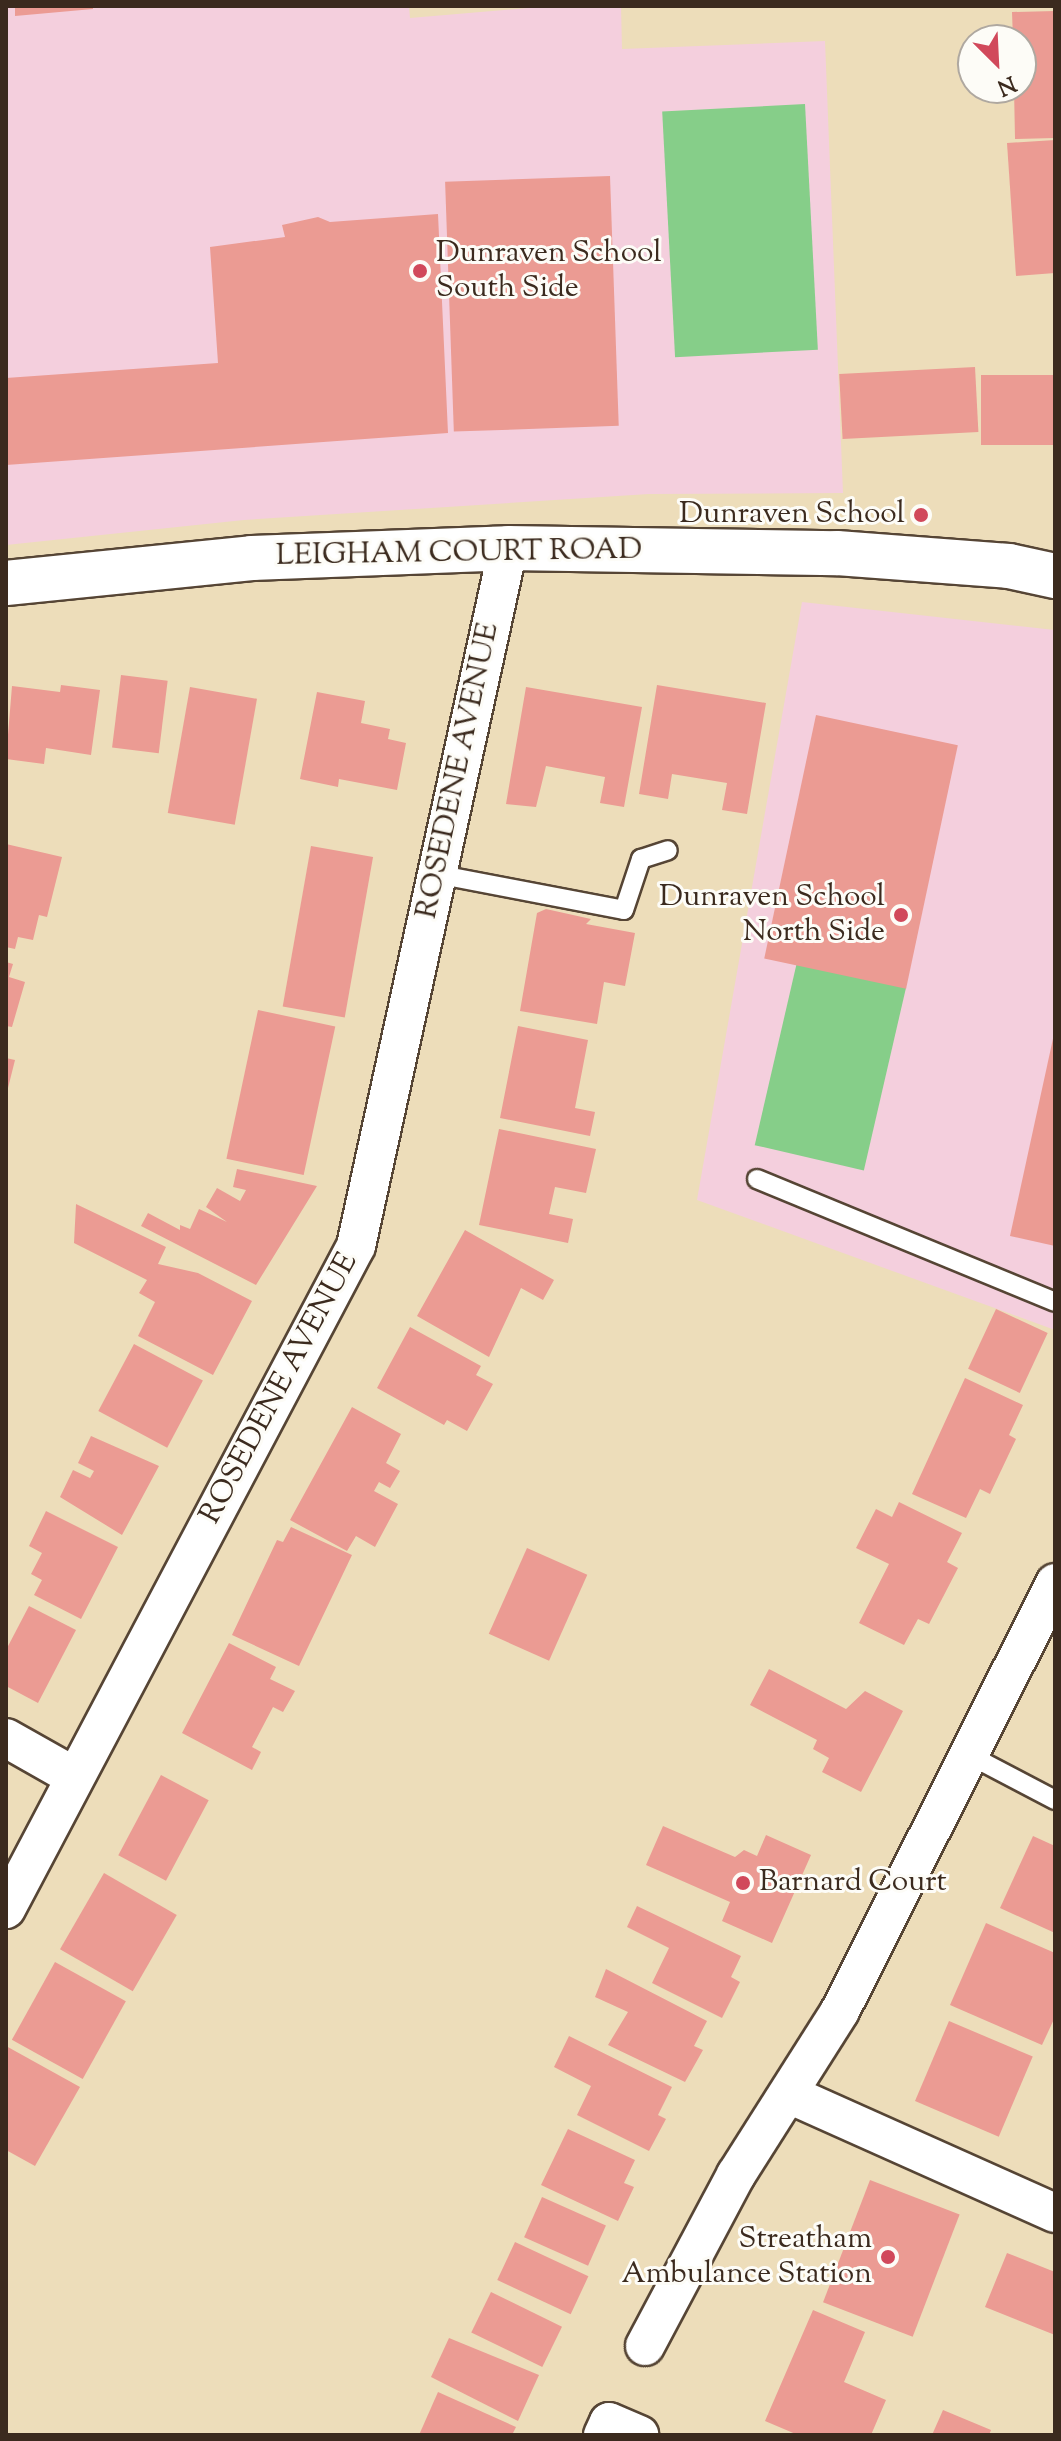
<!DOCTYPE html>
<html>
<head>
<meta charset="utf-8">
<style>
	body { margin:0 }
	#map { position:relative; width:1061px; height:2441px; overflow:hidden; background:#edddba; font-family:"Sorts Mill Goudy",serif }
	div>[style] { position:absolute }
	.built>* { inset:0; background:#f4cfdd }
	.green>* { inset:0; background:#86ce89; transform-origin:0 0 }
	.building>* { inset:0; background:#eb9b93; transform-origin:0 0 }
	.roads { filter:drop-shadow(2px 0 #564535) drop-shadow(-2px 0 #564535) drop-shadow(0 2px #564535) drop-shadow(0 -2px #564535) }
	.service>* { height:18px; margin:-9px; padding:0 9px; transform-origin:9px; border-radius:9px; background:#fff }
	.minor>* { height:38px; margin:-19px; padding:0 19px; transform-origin:19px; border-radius:19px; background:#fff }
	.tertiary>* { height:44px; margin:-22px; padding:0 22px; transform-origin:22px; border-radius:22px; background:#fff }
	.dots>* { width:22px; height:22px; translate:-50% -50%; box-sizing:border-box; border:4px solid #fdfcf7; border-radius:50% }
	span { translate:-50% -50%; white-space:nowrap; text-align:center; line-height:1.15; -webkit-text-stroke:6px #fdfcf7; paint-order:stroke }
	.poi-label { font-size:30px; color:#3b2a1e }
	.left { translate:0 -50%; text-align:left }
	.right { translate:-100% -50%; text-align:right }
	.street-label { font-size:30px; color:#3b2a1e }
	.frame { position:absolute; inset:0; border:8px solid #3b2a1e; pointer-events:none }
	.north { position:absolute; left:957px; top:24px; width:80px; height:80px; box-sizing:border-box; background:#fdfcf7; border:2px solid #afa8a0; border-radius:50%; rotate:156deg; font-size:22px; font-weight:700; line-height:32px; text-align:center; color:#3b2a1e }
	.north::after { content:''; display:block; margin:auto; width:28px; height:36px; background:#d1495b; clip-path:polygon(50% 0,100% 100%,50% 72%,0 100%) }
</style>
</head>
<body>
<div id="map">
	<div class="built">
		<div style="clip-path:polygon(6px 6px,409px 6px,410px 18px,551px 6px,621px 6px,622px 49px,825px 41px,843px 493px,649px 494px,244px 520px,6px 545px)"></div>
		<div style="clip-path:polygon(802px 602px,1055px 630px,1055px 1330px,697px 1200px)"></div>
	</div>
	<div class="green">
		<div style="left:805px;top:104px;width:246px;height:143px;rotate:87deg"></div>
		<div style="left:797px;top:962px;width:112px;height:188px;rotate:13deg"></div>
	</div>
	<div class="building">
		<div style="clip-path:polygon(15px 6px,93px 6px,93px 9px,15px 16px)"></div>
		<div style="clip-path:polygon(1055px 11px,1055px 138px,1015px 139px,1014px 88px,1021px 88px,1021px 40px,1013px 40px,1012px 12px)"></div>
		<div style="clip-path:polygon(1055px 140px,1055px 273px,1016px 276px,1007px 143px)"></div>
		<div style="left:610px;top:176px;width:250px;height:165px;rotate:88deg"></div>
		<div style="clip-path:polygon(438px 214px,448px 433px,6px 465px,6px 378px,218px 363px,210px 247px,285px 237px,282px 225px,318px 217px,330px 222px)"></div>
		<div style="left:975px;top:367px;width:65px;height:136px;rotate:87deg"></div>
		<div style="left:1055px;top:375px;width:70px;height:74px;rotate:90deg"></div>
		<div style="left:121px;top:675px;width:47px;height:73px;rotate:7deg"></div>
		<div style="clip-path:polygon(61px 685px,100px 690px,91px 755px,46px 748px,44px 764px,6px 759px,12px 686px,60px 692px)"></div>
		<div style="clip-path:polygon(657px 685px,766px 703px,747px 814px,722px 810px,727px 783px,672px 774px,668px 799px,639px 794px)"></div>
		<div style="left:190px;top:687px;width:68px;height:128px;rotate:10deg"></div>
		<div style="clip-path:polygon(526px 687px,642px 707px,624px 807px,600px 803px,605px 777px,546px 766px,536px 807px,506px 804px)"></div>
		<div style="clip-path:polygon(317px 692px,365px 701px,361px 723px,390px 729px,388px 739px,406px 743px,397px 790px,339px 779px,338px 787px,300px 779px)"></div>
		<div style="left:816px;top:715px;width:145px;height:249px;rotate:12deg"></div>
		<div style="clip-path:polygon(6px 844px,62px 857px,47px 917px,39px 915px,33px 940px,18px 937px,15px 949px,6px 947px)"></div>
		<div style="left:311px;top:846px;width:63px;height:163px;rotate:10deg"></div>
		<div style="clip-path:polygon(546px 909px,591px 919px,586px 924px,635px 933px,625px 986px,604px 982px,597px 1024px,520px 1011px,537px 913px)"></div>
		<div style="clip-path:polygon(6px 962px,13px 964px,9px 977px,25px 982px,12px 1027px,6px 1026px)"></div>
		<div style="left:258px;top:1010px;width:79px;height:152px;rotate:12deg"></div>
		<div style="clip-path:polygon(518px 1026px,588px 1040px,575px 1108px,595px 1112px,590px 1136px,500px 1118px)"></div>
		<div style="clip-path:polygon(1054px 1034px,1055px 1034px,1055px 1246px,1010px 1236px)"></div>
		<div style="clip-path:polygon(6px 1058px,15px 1060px,7px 1092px,6px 1092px)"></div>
		<div style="clip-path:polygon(499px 1129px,596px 1149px,586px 1193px,555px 1187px,549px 1214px,573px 1219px,568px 1243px,479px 1225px)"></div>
		<div style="clip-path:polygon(237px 1169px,317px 1186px,256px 1285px,141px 1226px,148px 1213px,180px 1230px,180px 1225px,190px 1229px,199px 1209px,227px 1222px,206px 1207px,217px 1188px,240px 1201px,246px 1190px,233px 1187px)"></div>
		<div style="clip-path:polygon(76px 1204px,166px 1247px,158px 1264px,198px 1273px,252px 1301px,213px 1375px,138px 1336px,155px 1302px,139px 1293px,147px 1280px,74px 1243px)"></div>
		<div style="clip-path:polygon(465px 1230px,554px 1280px,543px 1300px,521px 1288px,489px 1357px,417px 1316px)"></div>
		<div style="left:996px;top:1309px;width:57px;height:66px;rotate:25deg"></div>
		<div style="clip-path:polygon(410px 1327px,481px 1366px,476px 1375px,493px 1384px,467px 1431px,447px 1420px,444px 1425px,377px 1388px)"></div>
		<div style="left:134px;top:1344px;width:78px;height:76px;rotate:28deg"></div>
		<div style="clip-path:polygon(965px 1378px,1023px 1405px,1009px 1435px,1016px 1439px,990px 1494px,980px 1489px,966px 1518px,912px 1494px)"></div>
		<div style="clip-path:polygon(352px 1407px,401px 1434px,386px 1463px,400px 1471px,390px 1488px,379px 1482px,374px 1491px,398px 1504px,375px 1547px,356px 1536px,347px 1551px,290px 1520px)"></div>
		<div style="clip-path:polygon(91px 1436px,159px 1466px,122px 1535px,60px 1497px,73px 1470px,90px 1478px,94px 1471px,78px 1463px)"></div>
		<div style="clip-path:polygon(899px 1502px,962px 1533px,947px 1562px,958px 1568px,929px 1624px,918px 1619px,904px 1645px,859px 1623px,889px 1564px,856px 1548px,876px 1509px,892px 1517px)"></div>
		<div style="clip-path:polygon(46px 1511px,118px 1547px,81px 1619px,34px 1595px,42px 1580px,31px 1574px,42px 1553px,29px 1546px)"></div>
		<div style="clip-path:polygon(291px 1527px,352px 1555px,299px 1666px,232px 1635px,277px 1540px,283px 1542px)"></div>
		<div style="left:527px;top:1548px;width:66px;height:94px;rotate:24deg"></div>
		<div style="clip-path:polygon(29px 1606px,76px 1630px,38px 1703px,6px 1686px,6px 1650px)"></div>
		<div style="clip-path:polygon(229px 1643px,276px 1667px,270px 1679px,295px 1691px,283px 1712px,273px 1707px,252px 1747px,261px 1752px,252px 1770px,182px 1733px)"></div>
		<div style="clip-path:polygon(769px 1669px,846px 1709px,865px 1691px,903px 1711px,861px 1792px,822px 1772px,829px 1758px,813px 1749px,817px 1740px,750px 1705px)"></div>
		<div style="left:161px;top:1775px;width:54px;height:91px;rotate:28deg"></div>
		<div style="clip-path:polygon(663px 1826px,735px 1857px,744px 1850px,757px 1856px,766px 1835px,811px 1855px,772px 1943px,722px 1921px,730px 1902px,646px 1865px)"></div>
		<div style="clip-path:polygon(1033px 1836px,1055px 1846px,1055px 1933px,1000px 1908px)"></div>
		<div style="left:104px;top:1873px;width:84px;height:88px;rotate:30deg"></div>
		<div style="clip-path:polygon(637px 1906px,741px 1956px,731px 1977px,740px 1982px,722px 2018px,652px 1983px,669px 1948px,627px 1927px)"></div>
		<div style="clip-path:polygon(986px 1923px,1055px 1953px,1055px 2017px,1042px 2045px,950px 2005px)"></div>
		<div style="left:55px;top:1962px;width:81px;height:89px;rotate:29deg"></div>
		<div style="clip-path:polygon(606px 1969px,707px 2021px,694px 2046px,703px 2050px,685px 2082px,608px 2045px,628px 2012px,595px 1997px)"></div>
		<div style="left:949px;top:2021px;width:91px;height:87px;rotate:23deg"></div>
		<div style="clip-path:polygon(569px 2036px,672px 2087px,658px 2115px,666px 2119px,649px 2151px,577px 2115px,591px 2086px,554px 2067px)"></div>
		<div style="clip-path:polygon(6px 2046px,80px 2087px,35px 2166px,6px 2150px)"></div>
		<div style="clip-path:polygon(568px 2129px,635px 2160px,624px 2183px,634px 2187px,618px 2221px,541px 2185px)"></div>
		<div style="left:870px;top:2180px;width:96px;height:131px;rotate:21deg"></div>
		<div style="left:542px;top:2197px;width:70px;height:44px;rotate:24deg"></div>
		<div style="left:515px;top:2242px;width:81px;height:42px;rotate:25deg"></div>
		<div style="clip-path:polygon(1007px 2253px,1055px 2272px,1055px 2335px,985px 2307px)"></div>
		<div style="left:491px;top:2292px;width:79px;height:45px;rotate:26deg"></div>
		<div style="clip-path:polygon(813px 2310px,865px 2332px,844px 2382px,886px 2400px,871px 2435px,798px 2435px,765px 2421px)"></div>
		<div style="clip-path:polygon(449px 2338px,539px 2375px,518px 2421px,431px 2377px)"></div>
		<div style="clip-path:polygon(438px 2392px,516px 2427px,512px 2435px,419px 2435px)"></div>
		<div style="clip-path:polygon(943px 2410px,991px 2430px,989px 2435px,932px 2435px)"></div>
	</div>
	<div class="roads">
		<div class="service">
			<div style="left:436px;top:874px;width:191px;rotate:10.8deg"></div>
			<div style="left:624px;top:910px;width:54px;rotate:-71.6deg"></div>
			<div style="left:641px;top:859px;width:28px;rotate:-18deg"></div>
			<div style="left:757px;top:1179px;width:322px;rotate:22.4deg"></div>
			<div style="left:971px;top:1756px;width:95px;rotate:27.6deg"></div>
		</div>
		<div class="minor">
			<div style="left:6px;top:1738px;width:79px;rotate:29.5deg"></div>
			<div style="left:6px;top:1909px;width:750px;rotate:-62.17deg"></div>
			<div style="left:356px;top:1246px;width:714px;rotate:-77.71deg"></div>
			<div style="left:791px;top:2095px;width:289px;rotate:24.1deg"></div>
			<div style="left:645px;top:2346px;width:194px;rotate:-62deg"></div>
			<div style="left:736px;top:2175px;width:194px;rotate:-57.6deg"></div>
			<div style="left:840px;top:2011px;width:479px;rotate:-63.3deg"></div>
			<div style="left:603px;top:2435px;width:14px;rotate:-65deg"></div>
			<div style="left:609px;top:2422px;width:33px;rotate:23deg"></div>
		</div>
		<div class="tertiary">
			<div style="left:6px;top:583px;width:247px;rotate:-5.8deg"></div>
			<div style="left:252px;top:558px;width:256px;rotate:-2.2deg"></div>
			<div style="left:508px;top:548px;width:329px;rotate:0.9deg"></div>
			<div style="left:837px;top:553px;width:172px;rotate:4.3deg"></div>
			<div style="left:1009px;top:566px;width:47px;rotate:12.3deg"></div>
		</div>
	</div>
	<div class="dots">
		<div style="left:420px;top:271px;background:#d1495b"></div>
		<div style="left:921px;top:515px;background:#d1495b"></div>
		<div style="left:901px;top:915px;background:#d1495b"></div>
		<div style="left:743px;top:1883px;background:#d1495b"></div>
		<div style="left:888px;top:2257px;background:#d1495b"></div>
	</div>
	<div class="poi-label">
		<span class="left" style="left:436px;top:271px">Dunraven School<br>South Side</span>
		<span class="right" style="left:905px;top:515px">Dunraven School</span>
		<span class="right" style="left:885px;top:915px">Dunraven School<br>North Side</span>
		<span class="left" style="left:759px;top:1883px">Barnard Court</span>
		<span class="right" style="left:872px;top:2257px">Streatham<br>Ambulance Station</span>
	</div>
	<div class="street-label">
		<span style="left:459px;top:554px;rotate:-1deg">LEIGHAM COURT ROAD</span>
		<span style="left:459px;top:771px;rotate:-78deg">ROSEDENE AVENUE</span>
		<span style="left:280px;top:1389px;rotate:-62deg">ROSEDENE AVENUE</span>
	</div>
	<div class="frame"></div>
	<div class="north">N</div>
</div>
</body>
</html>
